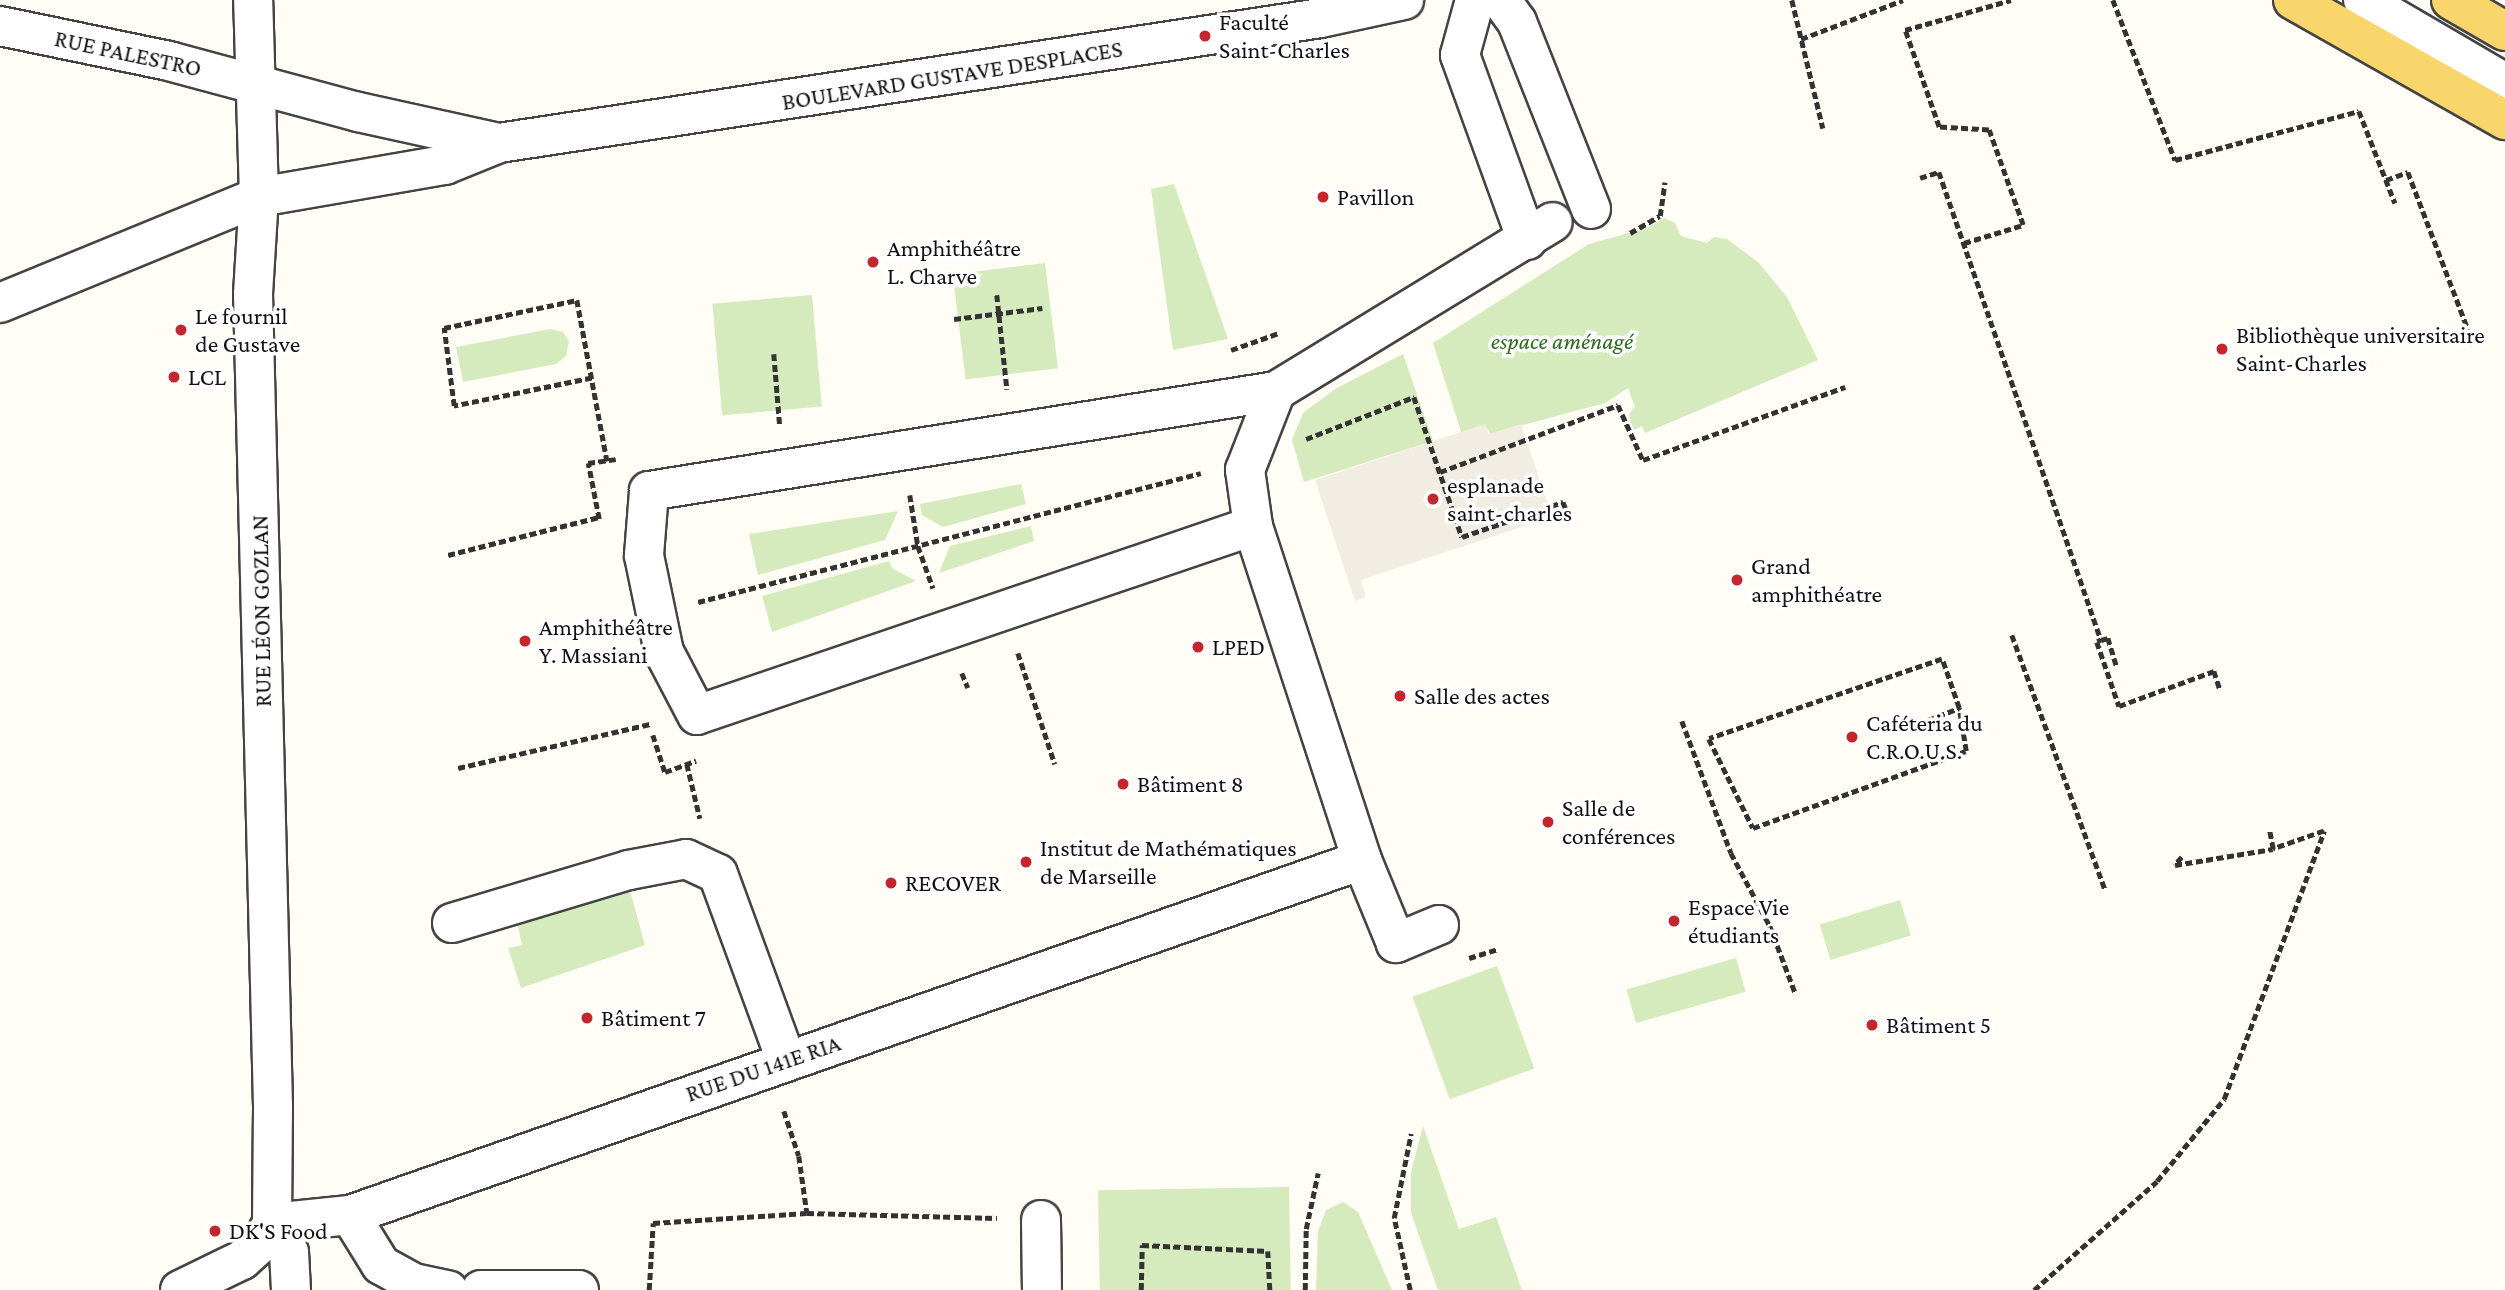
<!DOCTYPE html>
<html>
<head>
<meta charset="utf-8">
<style>
	body { margin:0 }
	#map { position:relative; width:2505px; height:1290px; overflow:hidden; background:#fffdf5; font-family:"Crimson Pro",serif }
	div>[style] { position:absolute }
	.green>* { inset:0; background:#d5ebbd; transform-origin:0 0 }
	.plaza>* { inset:0; background:#f1ede2 }
	.path>* { height:4.5px; margin-top:-2.25px; transform-origin:0; background:repeating-linear-gradient(90deg,#333 0 7px,transparent 0 10.5px) }
	.roads { filter:drop-shadow(2px 0 #444) drop-shadow(-2px 0 #444) drop-shadow(0 2px #444) drop-shadow(0 -2px #444) }
	.minor>* { height:38px; margin:-19px; padding:0 19px; transform-origin:19px; border-radius:19px; background:#fff }
	.major>* { height:38px; margin:-19px; padding:0 19px; transform-origin:19px; border-radius:19px; background:#f9d66b }
	.dots>* { width:19px; height:19px; translate:-50% -50%; box-sizing:border-box; border:4px solid #fff; border-radius:50% }
	span { translate:-50% -50%; white-space:nowrap; text-align:center; line-height:1.15; -webkit-text-stroke:7px #fff; paint-order:stroke }
	.poi-label { font-size:24px; color:#111 }
	.left { translate:0 -50%; text-align:left }
	.street-label { font-size:24px; color:#111 }
	.park-label { font-size:24px; color:#2f6b1f; font-style:italic }
</style>
</head>
<body>
<div id="map">
	<div class="green">
		<div style="clip-path:polygon(1174px 184px,1228px 339px,1173px 350px,1151px 189px)"></div>
		<div style="clip-path:polygon(1664px 218px,1675px 223px,1681px 236px,1707px 243px,1714px 237px,1727px 239px,1758px 262px,1787px 297px,1818px 360px,1645px 433px,1642px 426px,1634px 430px,1631px 423px,1629px 414px,1635px 407px,1628px 388px,1605px 403px,1490px 434px,1488px 429px,1462px 435px,1433px 343px,1589px 244px,1647px 228px)"></div>
		<div style="left:1045px;top:263px;width:106px;height:93px;rotate:83deg"></div>
		<div style="left:812px;top:295px;width:112px;height:100px;rotate:85deg"></div>
		<div style="clip-path:polygon(550px 329px,563px 332px,569px 341px,566px 356px,556px 364px,463px 382px,456px 347px)"></div>
		<div style="clip-path:polygon(1403px 354px,1433px 441px,1304px 482px,1292px 440px,1303px 413px,1335px 389px)"></div>
		<div style="clip-path:polygon(1021px 484px,1026px 504px,943px 527px,922px 515px,920px 504px)"></div>
		<div style="clip-path:polygon(898px 511px,885px 540px,758px 575px,749px 534px)"></div>
		<div style="clip-path:polygon(1031px 526px,1034px 541px,939px 573px,950px 546px)"></div>
		<div style="clip-path:polygon(889px 561px,892px 568px,916px 581px,772px 632px,762px 596px)"></div>
		<div style="clip-path:polygon(629px 887px,645px 945px,521px 988px,508px 948px,522px 945px,517px 922px)"></div>
		<div style="left:1900px;top:900px;width:37px;height:84px;rotate:73deg"></div>
		<div style="left:1736px;top:958px;width:35px;height:114px;rotate:74deg"></div>
		<div style="left:1497px;top:966px;width:109px;height:90px;rotate:70deg"></div>
		<div style="clip-path:polygon(1423px 1126px,1459px 1229px,1496px 1217px,1522px 1290px,1438px 1290px,1411px 1213px,1411px 1172px)"></div>
		<div style="left:1289px;top:1187px;width:103px;height:191px;rotate:89deg"></div>
		<div style="clip-path:polygon(1343px 1202px,1358px 1212px,1392px 1290px,1316px 1290px,1318px 1231px,1326px 1210px)"></div>
	</div>
	<div class="plaza">
		<div style="clip-path:polygon(1485px 424px,1489px 434px,1521px 424px,1552px 517px,1361px 580px,1366px 597px,1355px 601px,1315px 480px)"></div>
	</div>
	<div class="path">
		<div style="left:1792px;top:0;width:132px;rotate:76.4deg"></div>
		<div style="left:2113px;top:0;width:172px;rotate:68.8deg"></div>
		<div style="left:2175px;top:160px;width:190px;rotate:-14.9deg"></div>
		<div style="left:2359px;top:111px;width:99px;rotate:68.6deg"></div>
		<div style="left:1801px;top:39px;width:109px;rotate:-20.9deg"></div>
		<div style="left:1920px;top:178px;width:20px;rotate:-18deg"></div>
		<div style="left:1939px;top:172px;width:495px;rotate:70.9deg"></div>
		<div style="left:2101px;top:640px;width:7px;rotate:-16deg"></div>
		<div style="left:2108px;top:638px;width:30px;rotate:73deg"></div>
		<div style="left:2386px;top:180px;width:23px;rotate:-20deg"></div>
		<div style="left:2408px;top:172px;width:187px;rotate:69.1deg"></div>
		<div style="left:1630px;top:233px;width:34px;rotate:-30deg"></div>
		<div style="left:1660px;top:216px;width:34px;rotate:-82deg"></div>
		<div style="left:1964px;top:243px;width:62px;rotate:-17deg"></div>
		<div style="left:2023px;top:225px;width:101px;rotate:-109.7deg"></div>
		<div style="left:1989px;top:130px;width:50px;rotate:-176.6deg"></div>
		<div style="left:1939px;top:127px;width:103px;rotate:-109.3deg"></div>
		<div style="left:1905px;top:30px;width:110px;rotate:-15.8deg"></div>
		<div style="left:997px;top:295px;width:95px;rotate:83.9deg"></div>
		<div style="left:954px;top:319px;width:89px;rotate:-7.1deg"></div>
		<div style="left:1231px;top:350px;width:51px;rotate:-19.5deg"></div>
		<div style="left:774px;top:354px;width:73px;rotate:85.3deg"></div>
		<div style="left:592px;top:378px;width:141px;rotate:168.5deg"></div>
		<div style="left:454px;top:406px;width:79px;rotate:-97.3deg"></div>
		<div style="left:444px;top:328px;width:136px;rotate:-11.9deg"></div>
		<div style="left:577px;top:300px;width:164px;rotate:79.4deg"></div>
		<div style="left:1306px;top:439px;width:116px;rotate:-21.3deg"></div>
		<div style="left:1414px;top:397px;width:148px;rotate:71.1deg"></div>
		<div style="left:1462px;top:537px;width:107px;rotate:-19.1deg"></div>
		<div style="left:1563px;top:502px;width:15px;rotate:67deg"></div>
		<div style="left:1440px;top:472px;width:190px;rotate:-20.6deg"></div>
		<div style="left:1618px;top:405px;width:60px;rotate:65.6deg"></div>
		<div style="left:1643px;top:460px;width:215px;rotate:-19.9deg"></div>
		<div style="left:910px;top:495px;width:52px;rotate:81.1deg"></div>
		<div style="left:918px;top:546px;width:45px;rotate:70.3deg"></div>
		<div style="left:599px;top:519px;width:57px;rotate:-101.1deg"></div>
		<div style="left:588px;top:463px;width:28px;rotate:-8deg"></div>
		<div style="left:448px;top:555px;width:156px;rotate:-14.1deg"></div>
		<div style="left:698px;top:602px;width:519px;rotate:-14.38deg"></div>
		<div style="left:2012px;top:635px;width:270px;rotate:69.9deg"></div>
		<div style="left:2101px;top:640px;width:4px;rotate:153deg"></div>
		<div style="left:2097px;top:642px;width:68px;rotate:71deg"></div>
		<div style="left:2119px;top:706px;width:101px;rotate:-20.2deg"></div>
		<div style="left:2214px;top:671px;width:19px;rotate:72deg"></div>
		<div style="left:1018px;top:653px;width:117px;rotate:71.6deg"></div>
		<div style="left:962px;top:673px;width:16px;rotate:68deg"></div>
		<div style="left:1928px;top:720px;width:33px;rotate:-21deg"></div>
		<div style="left:1959px;top:708px;width:52px;rotate:-109.1deg"></div>
		<div style="left:1942px;top:659px;width:246px;rotate:161.1deg"></div>
		<div style="left:1709px;top:739px;width:99px;rotate:63.7deg"></div>
		<div style="left:1753px;top:828px;width:226px;rotate:-19.9deg"></div>
		<div style="left:1966px;top:751px;width:44px;rotate:-99.2deg"></div>
		<div style="left:1682px;top:721px;width:141px;rotate:69.6deg"></div>
		<div style="left:1731px;top:853px;width:83px;rotate:61.9deg"></div>
		<div style="left:1770px;top:926px;width:71px;rotate:69.3deg"></div>
		<div style="left:653px;top:735px;width:39px;rotate:72deg"></div>
		<div style="left:665px;top:772px;width:33px;rotate:-20deg"></div>
		<div style="left:687px;top:764px;width:56px;rotate:76.5deg"></div>
		<div style="left:458px;top:768px;width:197px;rotate:-12.9deg"></div>
		<div style="left:2182px;top:857px;width:11px;rotate:131deg"></div>
		<div style="left:2175px;top:865px;width:99px;rotate:-9.3deg"></div>
		<div style="left:1469px;top:958px;width:30px;rotate:-17deg"></div>
		<div style="left:784px;top:1111px;width:47px;rotate:71.6deg"></div>
		<div style="left:799px;top:1156px;width:58px;rotate:82deg"></div>
		<div style="left:649px;top:1290px;width:67px;rotate:-86.6deg"></div>
		<div style="left:653px;top:1223px;width:154px;rotate:-3.7deg"></div>
		<div style="left:807px;top:1213px;width:190px;rotate:1.5deg"></div>
		<div style="left:1141px;top:1290px;width:45px;rotate:-88.7deg"></div>
		<div style="left:1142px;top:1245px;width:126px;rotate:2.7deg"></div>
		<div style="left:1268px;top:1251px;width:39px;rotate:87deg"></div>
		<div style="left:1305px;top:1290px;width:61px;rotate:-89.1deg"></div>
		<div style="left:1306px;top:1229px;width:57px;rotate:-77.9deg"></div>
		<div style="left:1410px;top:1290px;width:74px;rotate:-102.5deg"></div>
		<div style="left:1394px;top:1218px;width:86px;rotate:-78.6deg"></div>
		<div style="left:2034px;top:1290px;width:164px;rotate:-41.5deg"></div>
		<div style="left:2157px;top:1181px;width:106px;rotate:-50.7deg"></div>
		<div style="left:2224px;top:1099px;width:286px;rotate:-69.5deg"></div>
		<div style="left:2324px;top:831px;width:54px;rotate:160.6deg"></div>
		<div style="left:2273px;top:849px;width:20px;rotate:-101deg"></div>
	</div>
	<div class="roads">
		<div class="minor">
			<div style="left:1475px;top:0;width:57px;rotate:105.3deg"></div>
			<div style="left:1460px;top:55px;width:197px;rotate:70.1deg"></div>
			<div style="left:1501px;top:0;width:27px;rotate:54deg"></div>
			<div style="left:1517px;top:22px;width:201px;rotate:68.4deg"></div>
			<div style="left:2363px;top:0;width:164px;rotate:30.3deg"></div>
			<div style="left:0;top:26px;width:173px;rotate:11.7deg"></div>
			<div style="left:169px;top:61px;width:196px;rotate:15.1deg"></div>
			<div style="left:358px;top:112px;width:144px;rotate:12.4deg"></div>
			<div style="left:0;top:303px;width:280px;rotate:-22.3deg"></div>
			<div style="left:259px;top:197px;width:189px;rotate:-9.8deg"></div>
			<div style="left:445px;top:165px;width:58px;rotate:-22.2deg"></div>
			<div style="left:499px;top:143px;width:831px;rotate:-8.65deg"></div>
			<div style="left:1321px;top:18px;width:85px;rotate:-12.2deg"></div>
			<div style="left:1253px;top:526px;width:587px;rotate:161.23deg"></div>
			<div style="left:697px;top:715px;width:71px;rotate:-117.6deg"></div>
			<div style="left:664px;top:652px;width:99px;rotate:-101.7deg"></div>
			<div style="left:644px;top:555px;width:64px;rotate:-85.5deg"></div>
			<div style="left:649px;top:491px;width:635px;rotate:-9.06deg"></div>
			<div style="left:452px;top:923px;width:185px;rotate:-16.7deg"></div>
			<div style="left:629px;top:870px;width:58px;rotate:-10.9deg"></div>
			<div style="left:686px;top:859px;width:35px;rotate:25deg"></div>
			<div style="left:718px;top:874px;width:198px;rotate:69.9deg"></div>
			<div style="left:1439px;top:925px;width:47px;rotate:157.3deg"></div>
			<div style="left:1396px;top:943px;width:90px;rotate:-112.3deg"></div>
			<div style="left:1362px;top:860px;width:351px;rotate:-108.1deg"></div>
			<div style="left:1253px;top:526px;width:57px;rotate:-98.1deg"></div>
			<div style="left:1245px;top:470px;width:85px;rotate:-68.6deg"></div>
			<div style="left:1276px;top:391px;width:324px;rotate:-31.4deg"></div>
			<div style="left:350px;top:1215px;width:59px;rotate:58.2deg"></div>
			<div style="left:381px;top:1265px;width:38px;rotate:29deg"></div>
			<div style="left:414px;top:1283px;width:35px;rotate:12deg"></div>
			<div style="left:1041px;top:1220px;width:70px;rotate:89.2deg"></div>
			<div style="left:272px;top:1223px;width:78px;rotate:-5.9deg"></div>
			<div style="left:350px;top:1215px;width:1072px;rotate:-19.33deg"></div>
			<div style="left:272px;top:1223px;width:34px;rotate:60deg"></div>
			<div style="left:289px;top:1252px;width:38px;rotate:87deg"></div>
			<div style="left:180px;top:1290px;width:69px;rotate:-25.8deg"></div>
			<div style="left:242px;top:1260px;width:27px;rotate:-42deg"></div>
			<div style="left:262px;top:1242px;width:21px;rotate:-62deg"></div>
			<div style="left:272px;top:1223px;width:117px;rotate:-89.5deg"></div>
			<div style="left:273px;top:1106px;width:812px;rotate:-91.41deg"></div>
			<div style="left:253px;top:294px;width:97px;rotate:-86.5deg"></div>
			<div style="left:259px;top:197px;width:197px;rotate:-91.7deg"></div>
			<div style="left:481px;top:1290px;width:98px"></div>
		</div>
		<div class="major">
			<div style="left:2293px;top:0;width:244px;rotate:29.5deg"></div>
			<div style="left:2451px;top:0;width:62px;rotate:29.9deg"></div>
		</div>
	</div>
	<div class="dots">
		<div style="left:1205px;top:36px;background:#c4262e"></div>
		<div style="left:1323px;top:197px;background:#c4262e"></div>
		<div style="left:873px;top:262px;background:#c4262e"></div>
		<div style="left:181px;top:330px;background:#c4262e"></div>
		<div style="left:2222px;top:349px;background:#c4262e"></div>
		<div style="left:174px;top:377px;background:#c4262e"></div>
		<div style="left:1433px;top:499px;background:#c4262e"></div>
		<div style="left:1737px;top:580px;background:#c4262e"></div>
		<div style="left:525px;top:641px;background:#c4262e"></div>
		<div style="left:1198px;top:647px;background:#c4262e"></div>
		<div style="left:1400px;top:696px;background:#c4262e"></div>
		<div style="left:1852px;top:737px;background:#c4262e"></div>
		<div style="left:1123px;top:784px;background:#c4262e"></div>
		<div style="left:1548px;top:822px;background:#c4262e"></div>
		<div style="left:1026px;top:862px;background:#c4262e"></div>
		<div style="left:891px;top:883px;background:#c4262e"></div>
		<div style="left:1674px;top:921px;background:#c4262e"></div>
		<div style="left:587px;top:1018px;background:#c4262e"></div>
		<div style="left:1872px;top:1025px;background:#c4262e"></div>
		<div style="left:215px;top:1231px;background:#c4262e"></div>
	</div>
	<div class="poi-label">
		<span class="left" style="left:1219px;top:36px">Faculté<br>Saint-Charles</span>
		<span class="left" style="left:1337px;top:197px">Pavillon</span>
		<span class="left" style="left:887px;top:262px">Amphithéâtre<br>L. Charve</span>
		<span class="left" style="left:195px;top:330px">Le fournil<br>de Gustave</span>
		<span class="left" style="left:2236px;top:349px">Bibliothèque universitaire<br>Saint-Charles</span>
		<span class="left" style="left:188px;top:377px">LCL</span>
		<span class="left" style="left:1447px;top:499px">esplanade<br>saint-charles</span>
		<span class="left" style="left:1751px;top:580px">Grand<br>amphithéatre</span>
		<span class="left" style="left:539px;top:641px">Amphithéâtre<br>Y. Massiani</span>
		<span class="left" style="left:1212px;top:647px">LPED</span>
		<span class="left" style="left:1414px;top:696px">Salle des actes</span>
		<span class="left" style="left:1866px;top:737px">Caféteria du<br>C.R.O.U.S.</span>
		<span class="left" style="left:1137px;top:784px">Bâtiment 8</span>
		<span class="left" style="left:1562px;top:822px">Salle de<br>conférences</span>
		<span class="left" style="left:1040px;top:862px">Institut de Mathématiques<br>de Marseille</span>
		<span class="left" style="left:905px;top:883px">RECOVER</span>
		<span class="left" style="left:1688px;top:921px">Espace Vie<br>étudiants</span>
		<span class="left" style="left:601px;top:1018px">Bâtiment 7</span>
		<span class="left" style="left:1886px;top:1025px">Bâtiment 5</span>
		<span class="left" style="left:229px;top:1231px">DK'S Food</span>
	</div>
	<div class="street-label">
		<span style="left:128px;top:53px;rotate:12deg">RUE PALESTRO</span>
		<span style="left:952px;top:75px;rotate:-9deg">BOULEVARD GUSTAVE DESPLACES</span>
		<span style="left:261px;top:611px;rotate:-91deg">RUE LÉON GOZLAN</span>
		<span style="left:763px;top:1068px;rotate:-19deg">RUE DU 141E RIA</span>
	</div>
	<div class="park-label">
		<span style="left:1562px;top:341px">espace aménagé</span>
	</div>
</div>
</body>
</html>
